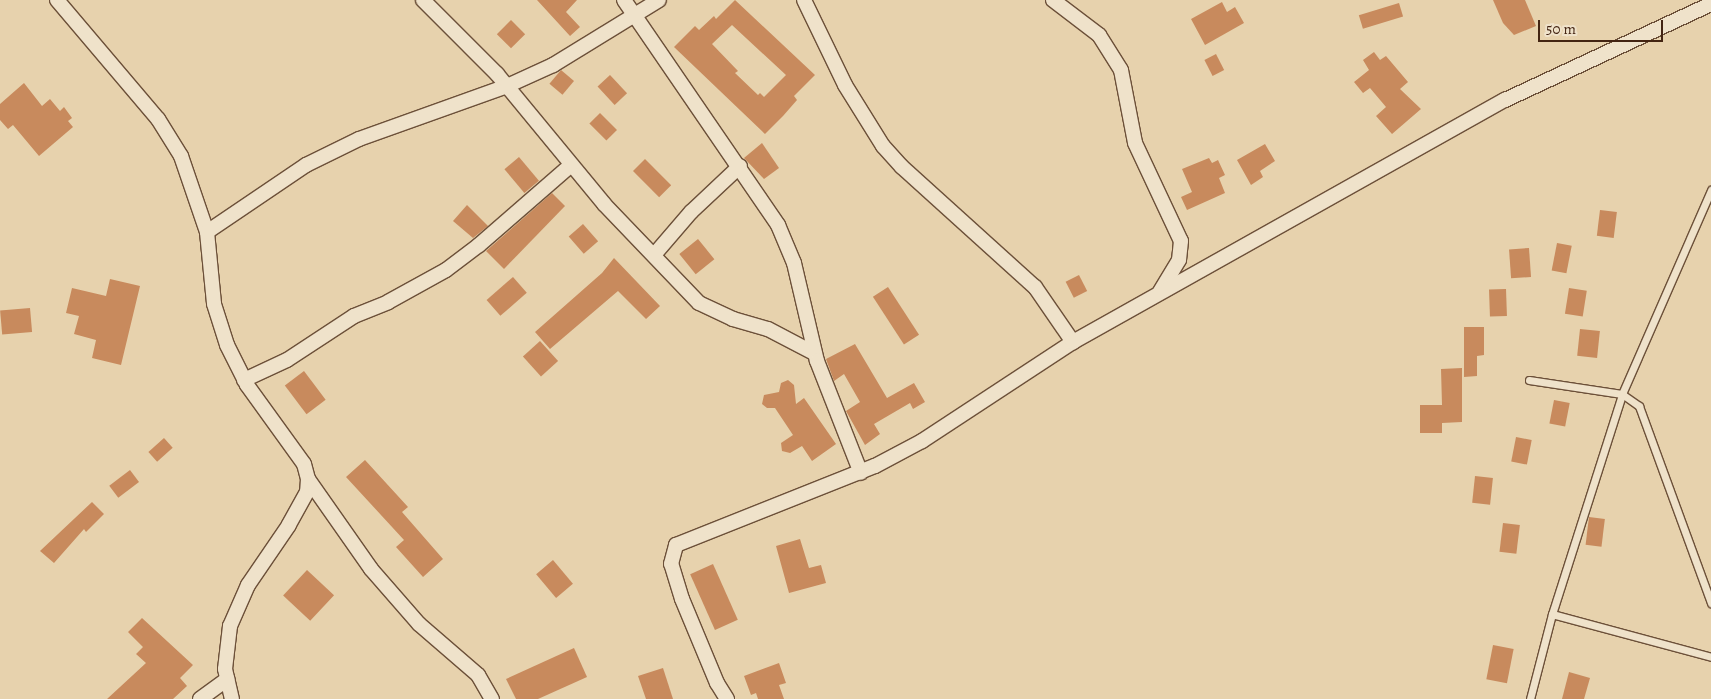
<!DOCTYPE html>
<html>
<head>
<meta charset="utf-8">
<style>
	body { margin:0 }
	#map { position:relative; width:1711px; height:699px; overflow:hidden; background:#e7d2ad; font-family:Alegreya,serif }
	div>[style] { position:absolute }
	.building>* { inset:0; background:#c88a5d; transform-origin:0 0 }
	.roads { filter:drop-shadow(1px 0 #6c5039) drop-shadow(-1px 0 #6c5039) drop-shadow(0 1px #6c5039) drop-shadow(0 -1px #6c5039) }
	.lane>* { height:7px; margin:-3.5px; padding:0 3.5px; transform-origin:3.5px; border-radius:3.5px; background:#efe2ca }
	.street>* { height:14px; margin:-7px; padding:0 7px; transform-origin:7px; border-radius:7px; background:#efe2ca }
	span { translate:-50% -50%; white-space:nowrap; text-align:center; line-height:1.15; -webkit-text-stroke:4.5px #efe2ca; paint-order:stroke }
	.scale { position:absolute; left:1538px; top:20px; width:125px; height:22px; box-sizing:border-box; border:2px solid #432412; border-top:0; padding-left:6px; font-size:15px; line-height:18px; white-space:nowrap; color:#432412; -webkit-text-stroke:4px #efe2ca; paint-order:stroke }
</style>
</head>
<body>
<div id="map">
	<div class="building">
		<div style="clip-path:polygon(537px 0,577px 0,566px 12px,580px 27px,570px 36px)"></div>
		<div style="clip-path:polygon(evenodd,735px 0,815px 75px,794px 96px,797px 100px,783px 116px,765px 134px,674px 47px,695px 26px,699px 30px,714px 16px,716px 19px,735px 0,732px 25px,786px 75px,764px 97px,760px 93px,758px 95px,735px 73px,738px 71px,712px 44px,732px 25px)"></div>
		<div style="clip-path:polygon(1493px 0,1525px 0,1536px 26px,1514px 35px,1503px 23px)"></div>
		<div style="clip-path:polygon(1222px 2px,1227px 12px,1235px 7px,1244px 23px,1205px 45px,1191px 19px)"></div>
		<div style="left:1399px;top:3px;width:14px;height:42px;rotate:73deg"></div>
		<div style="left:511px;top:20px;width:20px;height:20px;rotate:45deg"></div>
		<div style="clip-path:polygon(1374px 52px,1380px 60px,1386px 56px,1408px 82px,1400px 89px,1421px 109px,1392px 134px,1376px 116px,1386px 107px,1370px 88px,1363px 93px,1354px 82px,1369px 70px,1363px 60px)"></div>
		<div style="left:1216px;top:54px;width:18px;height:13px;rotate:63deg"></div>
		<div style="left:561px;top:70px;width:17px;height:18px;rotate:40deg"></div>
		<div style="left:610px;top:75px;width:25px;height:17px;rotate:47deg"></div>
		<div style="clip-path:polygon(24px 83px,42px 106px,50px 99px,60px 111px,64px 107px,72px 118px,68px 121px,73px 127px,39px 156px,13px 125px,8px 129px,0 120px,0 104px)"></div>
		<div style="left:600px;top:113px;width:24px;height:15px;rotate:45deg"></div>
		<div style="clip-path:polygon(762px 143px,779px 168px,764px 179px,744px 158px)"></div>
		<div style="clip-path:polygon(1265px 144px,1275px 161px,1260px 171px,1263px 177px,1251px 185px,1237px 160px)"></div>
		<div style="left:519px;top:157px;width:31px;height:19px;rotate:50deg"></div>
		<div style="clip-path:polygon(1209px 158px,1212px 163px,1218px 160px,1225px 175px,1219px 178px,1225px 193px,1187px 210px,1181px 197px,1192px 192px,1182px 169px)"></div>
		<div style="left:645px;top:159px;width:37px;height:17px;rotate:45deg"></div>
		<div style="clip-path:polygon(552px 193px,565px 206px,504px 269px,486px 251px)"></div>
		<div style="clip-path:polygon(467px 205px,488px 226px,473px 238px,453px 221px)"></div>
		<div style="left:1600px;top:210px;width:17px;height:26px;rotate:7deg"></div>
		<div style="left:583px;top:224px;width:23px;height:19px;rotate:49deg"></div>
		<div style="left:698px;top:239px;width:26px;height:24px;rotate:51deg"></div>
		<div style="left:1557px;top:243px;width:15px;height:28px;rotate:11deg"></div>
		<div style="left:1529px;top:248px;width:29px;height:20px;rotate:86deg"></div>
		<div style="clip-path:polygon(614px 258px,660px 306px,646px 319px,618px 291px,550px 349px,535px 332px,602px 273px)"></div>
		<div style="left:1079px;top:275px;width:18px;height:15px;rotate:63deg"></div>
		<div style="left:513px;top:277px;width:21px;height:35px;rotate:49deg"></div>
		<div style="clip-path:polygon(110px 279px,140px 286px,121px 365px,92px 358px,96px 340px,74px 334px,79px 316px,66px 313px,72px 288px,106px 296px)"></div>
		<div style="left:888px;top:287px;width:57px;height:18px;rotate:57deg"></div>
		<div style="left:1569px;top:288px;width:18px;height:26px;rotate:9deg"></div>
		<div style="left:1506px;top:289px;width:27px;height:17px;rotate:88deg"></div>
		<div style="left:30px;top:308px;width:24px;height:30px;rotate:85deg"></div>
		<div style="clip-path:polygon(1464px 327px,1484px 327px,1484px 355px,1477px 356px,1477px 376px,1464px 377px)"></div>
		<div style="left:1580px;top:329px;width:20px;height:27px;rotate:6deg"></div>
		<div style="left:540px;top:341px;width:27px;height:23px;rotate:48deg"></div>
		<div style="clip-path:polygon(855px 344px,887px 398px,914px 383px,925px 402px,913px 409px,910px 403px,874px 424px,880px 434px,865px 445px,846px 411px,860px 402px,844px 374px,834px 381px,826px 359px)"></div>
		<div style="clip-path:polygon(1462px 368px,1462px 422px,1442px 423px,1442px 433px,1420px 433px,1420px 405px,1442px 405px,1441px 369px)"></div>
		<div style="left:304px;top:371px;width:36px;height:24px;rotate:53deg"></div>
		<div style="clip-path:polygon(788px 380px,794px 385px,796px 404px,804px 398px,836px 444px,812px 461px,802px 446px,790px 453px,782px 451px,781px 443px,793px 435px,775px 408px,767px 408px,762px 404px,764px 395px,779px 392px,781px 383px)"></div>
		<div style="left:1554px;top:400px;width:16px;height:24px;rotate:11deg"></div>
		<div style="left:1516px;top:437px;width:16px;height:25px;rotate:11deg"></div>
		<div style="left:164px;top:438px;width:13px;height:21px;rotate:48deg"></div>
		<div style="clip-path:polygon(365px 460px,408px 507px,402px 512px,443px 559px,423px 577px,396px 547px,404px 540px,346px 477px)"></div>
		<div style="left:130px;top:470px;width:15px;height:26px;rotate:53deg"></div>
		<div style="left:1475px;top:476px;width:18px;height:27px;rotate:6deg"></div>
		<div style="clip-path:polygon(92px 502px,104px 514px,86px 532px,84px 529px,54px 563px,40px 551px)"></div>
		<div style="left:1589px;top:517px;width:16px;height:28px;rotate:7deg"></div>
		<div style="left:1503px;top:523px;width:17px;height:29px;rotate:7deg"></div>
		<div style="clip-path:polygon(800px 539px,809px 568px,821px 565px,826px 583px,789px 593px,776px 546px)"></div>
		<div style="left:553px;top:560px;width:31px;height:22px;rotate:50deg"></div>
		<div style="left:713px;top:564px;width:61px;height:25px;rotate:66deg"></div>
		<div style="left:307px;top:570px;width:37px;height:35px;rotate:43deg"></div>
		<div style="clip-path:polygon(142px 618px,193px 665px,180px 678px,187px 686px,173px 699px,107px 699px,146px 663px,136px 654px,143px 647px,128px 632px)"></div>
		<div style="left:1493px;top:645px;width:21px;height:35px;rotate:11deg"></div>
		<div style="clip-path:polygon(574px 648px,587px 677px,538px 699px,516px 699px,506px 679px)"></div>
		<div style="clip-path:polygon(779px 663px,786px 683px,779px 685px,784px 699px,758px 699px,756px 693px,751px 695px,744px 676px)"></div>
		<div style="clip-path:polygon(663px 668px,673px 699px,646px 699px,638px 676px)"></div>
		<div style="clip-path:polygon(1569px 672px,1590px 678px,1584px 699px,1562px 699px)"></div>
	</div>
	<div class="roads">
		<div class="lane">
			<div style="left:1529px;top:380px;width:94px;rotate:8.6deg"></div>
			<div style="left:1622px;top:394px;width:21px;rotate:35deg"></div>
			<div style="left:1639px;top:406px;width:210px;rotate:69.9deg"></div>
			<div style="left:1552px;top:614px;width:165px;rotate:15.1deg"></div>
			<div style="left:1530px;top:699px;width:88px;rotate:-75.5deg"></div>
			<div style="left:1552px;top:614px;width:231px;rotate:-72.3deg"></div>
			<div style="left:1622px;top:394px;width:223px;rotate:-66.4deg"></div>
		</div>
		<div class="street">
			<div style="left:57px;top:0;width:156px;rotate:49.7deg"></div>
			<div style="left:158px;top:119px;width:44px;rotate:58.1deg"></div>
			<div style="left:181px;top:156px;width:80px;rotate:71.1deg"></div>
			<div style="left:207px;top:232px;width:72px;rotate:84.4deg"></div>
			<div style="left:214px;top:304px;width:43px;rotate:72.4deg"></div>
			<div style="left:227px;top:345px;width:45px;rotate:63.4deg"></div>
			<div style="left:247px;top:385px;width:97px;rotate:54.2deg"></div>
			<div style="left:304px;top:464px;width:16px;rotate:75deg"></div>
			<div style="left:308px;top:479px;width:13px;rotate:94deg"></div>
			<div style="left:307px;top:492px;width:38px;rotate:119deg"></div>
			<div style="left:289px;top:525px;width:73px;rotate:124.3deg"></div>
			<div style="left:248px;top:585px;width:45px;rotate:113.7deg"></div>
			<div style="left:230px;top:626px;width:43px;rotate:96.6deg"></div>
			<div style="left:225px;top:669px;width:31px;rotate:77deg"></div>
			<div style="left:423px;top:0;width:105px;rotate:45deg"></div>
			<div style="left:497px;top:74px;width:168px;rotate:50.5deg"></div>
			<div style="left:604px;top:204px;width:137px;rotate:46.2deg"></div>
			<div style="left:699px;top:303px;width:38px;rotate:25deg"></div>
			<div style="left:733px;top:319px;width:36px;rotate:16deg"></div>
			<div style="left:768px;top:329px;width:52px;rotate:27.6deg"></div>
			<div style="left:624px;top:0;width:273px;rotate:55.6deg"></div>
			<div style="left:778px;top:225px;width:41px;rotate:67.2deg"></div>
			<div style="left:794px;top:263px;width:101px;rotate:76.8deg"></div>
			<div style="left:817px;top:361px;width:120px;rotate:68.6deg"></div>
			<div style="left:804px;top:0;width:94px;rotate:64.2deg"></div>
			<div style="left:845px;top:85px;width:72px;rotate:58.1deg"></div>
			<div style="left:883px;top:146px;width:28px;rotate:48deg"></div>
			<div style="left:902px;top:167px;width:179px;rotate:42.1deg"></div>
			<div style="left:1035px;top:287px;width:67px;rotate:55.4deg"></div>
			<div style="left:1053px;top:0;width:58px;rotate:37.3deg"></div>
			<div style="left:1099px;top:35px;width:41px;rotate:57.8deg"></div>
			<div style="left:1121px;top:70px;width:74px;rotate:79.1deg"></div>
			<div style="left:1135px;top:143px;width:108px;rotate:64.9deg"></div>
			<div style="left:1181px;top:241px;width:19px;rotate:96deg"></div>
			<div style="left:1179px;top:260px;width:37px;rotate:121deg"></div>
			<div style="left:207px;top:232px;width:120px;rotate:-34.1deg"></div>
			<div style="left:306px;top:165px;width:59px;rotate:-26.1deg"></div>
			<div style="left:359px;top:139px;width:157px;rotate:-19.7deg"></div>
			<div style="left:507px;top:86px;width:51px;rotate:-24.5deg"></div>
			<div style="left:553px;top:65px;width:124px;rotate:-31.5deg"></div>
			<div style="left:654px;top:255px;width:57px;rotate:-49.3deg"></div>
			<div style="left:691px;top:212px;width:67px;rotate:-43.2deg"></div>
			<div style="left:244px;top:380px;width:47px;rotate:-24.9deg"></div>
			<div style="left:287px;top:360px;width:80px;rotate:-33.3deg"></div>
			<div style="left:354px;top:316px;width:37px;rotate:-22deg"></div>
			<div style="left:388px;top:302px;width:66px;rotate:-28.9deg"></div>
			<div style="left:446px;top:270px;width:41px;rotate:-37.1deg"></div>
			<div style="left:479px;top:245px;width:122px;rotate:-41deg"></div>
			<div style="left:308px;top:479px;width:110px;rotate:55deg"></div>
			<div style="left:371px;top:569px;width:73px;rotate:48.9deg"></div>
			<div style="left:419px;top:624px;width:78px;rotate:40.8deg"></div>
			<div style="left:478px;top:675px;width:28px;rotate:60deg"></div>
			<div style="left:200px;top:699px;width:34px;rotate:-36deg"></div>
			<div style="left:727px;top:699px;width:19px;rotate:-122deg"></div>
			<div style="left:717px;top:683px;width:91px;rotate:-112.6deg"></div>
			<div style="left:682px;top:599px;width:37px;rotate:-107deg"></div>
			<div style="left:671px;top:564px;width:20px;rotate:-75deg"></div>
			<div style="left:676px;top:545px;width:214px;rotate:-21.7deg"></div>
			<div style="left:875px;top:466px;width:53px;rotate:-28deg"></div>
			<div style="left:922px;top:441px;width:181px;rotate:-33.3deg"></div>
			<div style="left:1073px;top:342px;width:495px;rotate:-29.3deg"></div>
			<div style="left:1505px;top:100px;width:227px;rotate:-25deg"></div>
		</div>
	</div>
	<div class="scale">50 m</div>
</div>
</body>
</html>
